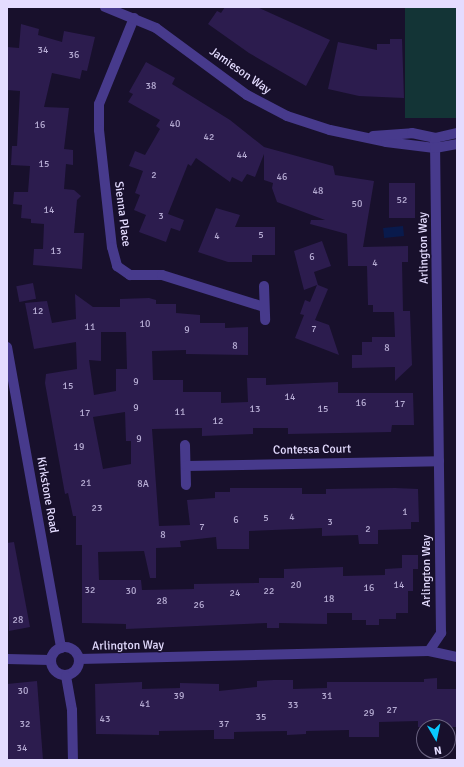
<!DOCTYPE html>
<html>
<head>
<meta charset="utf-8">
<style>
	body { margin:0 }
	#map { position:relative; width:464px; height:767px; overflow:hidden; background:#18102c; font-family:Signika,sans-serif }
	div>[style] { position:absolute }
	.green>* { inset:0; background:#133436; transform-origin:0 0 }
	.water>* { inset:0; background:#091a4c; transform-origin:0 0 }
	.building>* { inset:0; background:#2c1c4e; transform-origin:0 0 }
	.minor>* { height:10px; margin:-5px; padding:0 5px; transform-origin:5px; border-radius:5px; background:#473a8c }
	.minor>.ring { margin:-5px; padding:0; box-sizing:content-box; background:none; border:10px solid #473a8c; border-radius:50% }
	.tertiary>* { height:10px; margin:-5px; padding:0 5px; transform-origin:5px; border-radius:5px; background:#473a8c }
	span { translate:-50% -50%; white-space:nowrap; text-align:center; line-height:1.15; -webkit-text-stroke:3px #18102c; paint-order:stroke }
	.number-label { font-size:10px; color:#b6acd3 }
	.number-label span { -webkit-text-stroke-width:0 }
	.street-label { font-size:12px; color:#e4dcff }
	.frame { position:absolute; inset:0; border:8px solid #e4dcff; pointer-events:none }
	.north { position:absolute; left:416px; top:719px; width:40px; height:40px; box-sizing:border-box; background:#18102c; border:1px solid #6a6280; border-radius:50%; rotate:171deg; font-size:11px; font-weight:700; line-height:16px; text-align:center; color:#e4dcff }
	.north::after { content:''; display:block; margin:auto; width:14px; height:18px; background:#08c9ff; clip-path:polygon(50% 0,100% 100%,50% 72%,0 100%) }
</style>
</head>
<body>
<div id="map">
	<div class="green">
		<div style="left:405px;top:7px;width:52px;height:111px"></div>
	</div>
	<div class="water">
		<div style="left:403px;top:226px;width:10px;height:20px;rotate:84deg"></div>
	</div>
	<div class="building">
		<div style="clip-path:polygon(225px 7px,257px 7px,330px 40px,306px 86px,249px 53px,208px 24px,217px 11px,221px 13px)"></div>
		<div style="clip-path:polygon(21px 24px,39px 29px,38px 35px,62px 42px,64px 31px,95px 37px,87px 71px,82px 70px,80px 79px,52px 73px,44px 107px,69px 108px,64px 149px,73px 150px,73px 165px,66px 164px,64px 189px,74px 190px,81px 196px,77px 200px,74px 233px,84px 233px,82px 269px,33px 265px,34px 249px,43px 249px,44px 224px,31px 223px,31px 219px,21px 218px,22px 205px,13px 204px,14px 192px,28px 192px,30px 166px,11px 165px,12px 146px,17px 146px,20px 91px,7px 90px,7px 47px,19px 48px)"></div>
		<div style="clip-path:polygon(390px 39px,402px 39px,404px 98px,359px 96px,328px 89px,338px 42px,377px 50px,377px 44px,390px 44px)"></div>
		<div style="clip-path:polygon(146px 62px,175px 78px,172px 84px,230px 120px,264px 147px,333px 166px,335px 175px,374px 181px,363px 247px,408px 246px,408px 262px,402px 262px,403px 311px,410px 311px,412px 365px,395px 381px,395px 367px,352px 368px,352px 355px,362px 355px,362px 342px,372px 342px,372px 337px,395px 337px,394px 312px,373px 312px,373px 305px,368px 305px,367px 266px,348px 266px,347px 234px,310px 224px,311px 220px,325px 220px,277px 202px,272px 188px,273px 183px,264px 180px,264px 154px,255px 177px,247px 174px,242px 182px,232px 177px,230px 182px,196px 158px,191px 166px,188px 164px,168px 214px,184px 220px,180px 231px,171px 228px,166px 242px,139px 232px,146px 215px,134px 210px,140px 195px,135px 193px,143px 171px,129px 166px,135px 151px,145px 155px,160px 129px,156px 126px,160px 120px,128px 102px,133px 94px,129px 92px)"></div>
		<div style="left:389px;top:183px;width:26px;height:35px"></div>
		<div style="clip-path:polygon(216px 208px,240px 215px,235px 227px,275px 227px,275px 255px,252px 255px,252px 262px,228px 262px,198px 252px)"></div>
		<div style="clip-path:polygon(322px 241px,331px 266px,314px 272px,318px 285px,328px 289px,315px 320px,329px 325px,339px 355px,295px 338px,304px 315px,300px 314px,305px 300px,310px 302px,317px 285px,304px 290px,294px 251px)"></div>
		<div style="left:33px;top:283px;width:16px;height:17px;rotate:79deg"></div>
		<div style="clip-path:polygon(evenodd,75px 294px,93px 307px,120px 307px,120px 299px,149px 298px,156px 300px,156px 304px,176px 304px,176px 313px,200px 315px,200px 323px,225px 323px,225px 328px,248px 327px,248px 355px,186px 354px,186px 350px,152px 351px,153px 380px,183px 380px,183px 392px,221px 392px,221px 403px,248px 402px,247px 378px,266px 378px,266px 385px,338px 382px,338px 393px,413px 393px,414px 425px,392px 425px,391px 432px,288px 434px,288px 428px,253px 428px,253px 434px,202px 436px,202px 428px,152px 429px,159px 526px,190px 525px,187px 500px,215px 498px,215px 492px,230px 492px,230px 488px,302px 488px,302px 494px,326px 494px,326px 489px,395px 488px,418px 489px,419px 522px,411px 522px,411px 529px,378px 530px,378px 544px,359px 544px,358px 535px,322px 536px,322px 528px,249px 531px,249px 549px,217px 549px,216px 537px,180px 541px,181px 547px,156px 548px,156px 578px,150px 578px,144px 551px,98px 552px,99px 580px,141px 580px,142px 590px,194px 589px,194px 584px,259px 583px,259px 578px,284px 578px,284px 569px,343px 567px,343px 576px,385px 575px,385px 569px,402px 568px,402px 555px,418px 555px,418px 569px,413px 569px,413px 591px,408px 591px,408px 613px,396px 613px,396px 619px,379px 619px,379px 625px,366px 625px,366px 620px,352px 620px,352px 613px,327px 613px,327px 624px,279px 623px,279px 628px,267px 628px,267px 623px,126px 629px,126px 624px,82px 623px,82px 545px,76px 545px,76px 516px,73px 516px,68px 493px,65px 494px,45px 383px,46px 374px,77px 369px,76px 342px,34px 349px,25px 303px,47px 301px,52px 323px,76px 319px,75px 294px,101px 332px,126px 332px,127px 369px,116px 369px,116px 391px,94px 395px,89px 360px,101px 361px,101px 332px,75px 294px,125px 412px,126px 441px,131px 441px,131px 464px,103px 469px,93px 417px,125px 412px)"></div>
		<div style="clip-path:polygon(14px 542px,30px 627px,9px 631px,7px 543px)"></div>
		<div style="clip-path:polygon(437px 678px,437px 689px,457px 689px,457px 727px,418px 727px,418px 721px,379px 722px,379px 737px,349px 737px,349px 730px,306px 731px,306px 734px,287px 735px,287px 731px,234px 732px,234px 739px,214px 739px,214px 730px,159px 731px,159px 735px,96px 734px,95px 684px,142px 682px,142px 689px,180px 688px,180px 683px,219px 684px,219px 691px,257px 687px,257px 681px,274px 680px,293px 680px,293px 689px,327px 688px,327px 682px,424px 682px,424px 679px)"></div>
		<div style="clip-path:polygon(37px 681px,43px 760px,7px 760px,7px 684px)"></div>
	</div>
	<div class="minor">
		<div style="left:134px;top:18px;width:93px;rotate:112.1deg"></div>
		<div style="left:99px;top:104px;width:26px;rotate:90deg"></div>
		<div style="left:99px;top:130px;width:118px;rotate:83.7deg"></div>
		<div style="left:112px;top:247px;width:20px;rotate:75deg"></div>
		<div style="left:117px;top:266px;width:16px;rotate:35deg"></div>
		<div style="left:130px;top:275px;width:32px"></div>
		<div style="left:162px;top:275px;width:107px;rotate:17.4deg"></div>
		<div style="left:264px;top:286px;width:34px;rotate:88deg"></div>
		<div style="left:7px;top:347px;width:306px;rotate:79.8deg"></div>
		<div style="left:185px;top:445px;width:40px;rotate:88.6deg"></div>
		<div style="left:186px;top:466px;width:253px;rotate:-1.1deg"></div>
		<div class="ring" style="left:51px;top:647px;width:18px;height:18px"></div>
		<div style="left:429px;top:651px;width:29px;rotate:12deg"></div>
		<div style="left:7px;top:659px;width:43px;rotate:1.3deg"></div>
		<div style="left:79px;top:659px;width:350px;rotate:-1.3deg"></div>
		<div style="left:429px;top:651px;width:22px;rotate:-56deg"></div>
		<div style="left:441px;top:633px;width:493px;rotate:-90.7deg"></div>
		<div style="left:66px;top:676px;width:35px;rotate:80deg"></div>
		<div style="left:72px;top:710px;width:50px;rotate:88.9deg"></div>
	</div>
	<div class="tertiary">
		<div style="left:105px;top:7px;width:55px;rotate:22.4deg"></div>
		<div style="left:156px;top:28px;width:113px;rotate:36.4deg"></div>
		<div style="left:247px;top:95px;width:45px;rotate:27.7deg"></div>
		<div style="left:287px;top:116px;width:45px;rotate:18deg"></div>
		<div style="left:330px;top:130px;width:57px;rotate:12.1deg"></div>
		<div style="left:386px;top:142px;width:49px;rotate:7deg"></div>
		<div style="left:435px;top:148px;width:22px;rotate:-10deg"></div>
		<div style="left:373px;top:136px;width:39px;rotate:-4deg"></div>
		<div style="left:412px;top:133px;width:24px;rotate:12deg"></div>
		<div style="left:435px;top:138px;width:23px;rotate:-13deg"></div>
	</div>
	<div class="number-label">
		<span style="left:43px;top:51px">34</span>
		<span style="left:74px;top:56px">36</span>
		<span style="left:151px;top:87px">38</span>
		<span style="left:175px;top:125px">40</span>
		<span style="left:40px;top:126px">16</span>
		<span style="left:209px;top:138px">42</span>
		<span style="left:242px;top:156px">44</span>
		<span style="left:44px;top:165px">15</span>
		<span style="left:154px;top:176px">2</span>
		<span style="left:282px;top:178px">46</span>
		<span style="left:318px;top:192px">48</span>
		<span style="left:402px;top:201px">52</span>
		<span style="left:357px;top:205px">50</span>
		<span style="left:49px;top:211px">14</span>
		<span style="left:161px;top:217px">3</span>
		<span style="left:261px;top:236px">5</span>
		<span style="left:217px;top:237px">4</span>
		<span style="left:56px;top:252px">13</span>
		<span style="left:312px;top:258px">6</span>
		<span style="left:375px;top:264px">4</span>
		<span style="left:38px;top:312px">12</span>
		<span style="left:145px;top:325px">10</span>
		<span style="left:90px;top:328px">11</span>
		<span style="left:314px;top:330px">7</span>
		<span style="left:187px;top:331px">9</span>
		<span style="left:235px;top:347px">8</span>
		<span style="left:387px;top:349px">8</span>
		<span style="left:136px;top:383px">9</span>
		<span style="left:68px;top:387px">15</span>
		<span style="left:290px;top:398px">14</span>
		<span style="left:361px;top:404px">16</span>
		<span style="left:400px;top:405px">17</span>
		<span style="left:136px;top:409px">9</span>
		<span style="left:255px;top:410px">13</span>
		<span style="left:323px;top:410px">15</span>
		<span style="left:180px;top:413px">11</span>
		<span style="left:85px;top:414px">17</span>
		<span style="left:218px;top:422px">12</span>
		<span style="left:139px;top:440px">9</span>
		<span style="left:79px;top:448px">19</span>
		<span style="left:86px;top:484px">21</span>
		<span style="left:143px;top:485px">8A</span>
		<span style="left:97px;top:509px">23</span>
		<span style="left:405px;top:513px">1</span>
		<span style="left:292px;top:518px">4</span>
		<span style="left:266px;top:519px">5</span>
		<span style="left:236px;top:521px">6</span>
		<span style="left:330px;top:523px">3</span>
		<span style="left:202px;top:528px">7</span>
		<span style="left:368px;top:530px">2</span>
		<span style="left:163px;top:536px">8</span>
		<span style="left:296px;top:586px">20</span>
		<span style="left:399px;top:586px">14</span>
		<span style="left:369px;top:589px">16</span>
		<span style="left:90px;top:591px">32</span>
		<span style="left:131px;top:592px">30</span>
		<span style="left:269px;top:592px">22</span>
		<span style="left:235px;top:594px">24</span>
		<span style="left:329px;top:600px">18</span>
		<span style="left:162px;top:602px">28</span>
		<span style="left:199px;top:606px">26</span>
		<span style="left:18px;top:621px">28</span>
		<span style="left:23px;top:692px">30</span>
		<span style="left:179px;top:697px">39</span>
		<span style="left:327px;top:697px">31</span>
		<span style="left:145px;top:705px">41</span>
		<span style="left:293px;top:706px">33</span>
		<span style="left:392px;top:711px">27</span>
		<span style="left:369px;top:714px">29</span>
		<span style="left:261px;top:718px">35</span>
		<span style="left:105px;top:720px">43</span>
		<span style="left:25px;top:725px">32</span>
		<span style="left:224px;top:725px">37</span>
		<span style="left:22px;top:749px">34</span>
	</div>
	<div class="street-label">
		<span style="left:240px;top:71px;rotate:35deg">Jamieson Way</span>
		<span style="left:122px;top:214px;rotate:83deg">Sienna Place</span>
		<span style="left:424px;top:248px;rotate:-91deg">Arlington Way</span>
		<span style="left:312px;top:450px;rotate:-1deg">Contessa Court</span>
		<span style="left:47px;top:495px;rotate:80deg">Kirkstone Road</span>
		<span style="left:427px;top:571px;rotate:-90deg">Arlington Way</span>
		<span style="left:128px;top:646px;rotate:-1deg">Arlington Way</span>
	</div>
	<div class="frame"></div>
	<div class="north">N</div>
</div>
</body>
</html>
